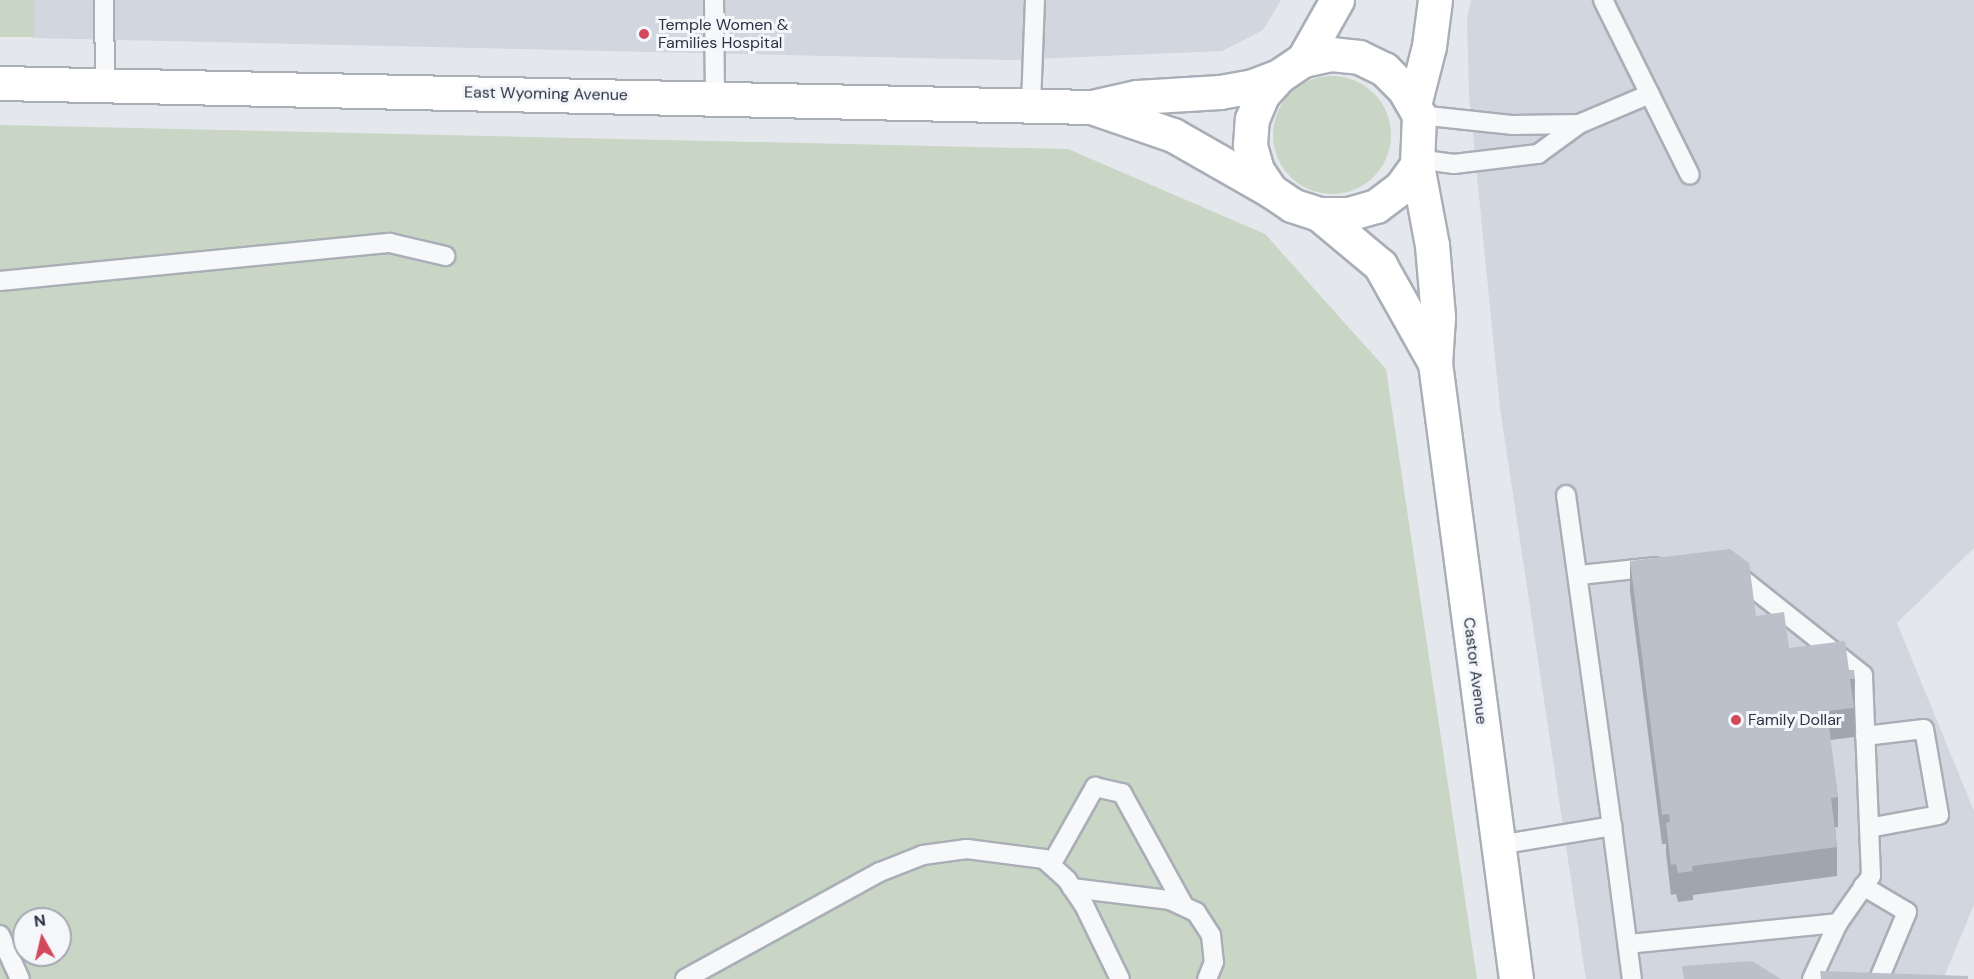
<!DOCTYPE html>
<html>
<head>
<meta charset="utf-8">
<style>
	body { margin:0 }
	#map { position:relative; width:1974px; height:979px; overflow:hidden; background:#e4e7ec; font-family:"DM Sans",sans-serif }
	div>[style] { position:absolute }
	.built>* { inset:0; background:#d2d6de }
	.green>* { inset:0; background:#c9d6c5; transform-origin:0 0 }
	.round { border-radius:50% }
	.roads { filter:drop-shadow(2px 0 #a9aeb7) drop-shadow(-2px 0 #a9aeb7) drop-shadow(0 2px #a9aeb7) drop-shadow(0 -2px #a9aeb7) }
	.lane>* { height:18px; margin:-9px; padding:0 9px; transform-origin:9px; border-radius:9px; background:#f7f8fa }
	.secondary>* { height:33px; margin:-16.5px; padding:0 16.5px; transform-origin:16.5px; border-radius:16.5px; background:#fff }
	.primary>* { height:33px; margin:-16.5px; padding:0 16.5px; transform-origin:16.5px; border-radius:16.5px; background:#fff }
	.wall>* { inset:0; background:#a1a5ae }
	.building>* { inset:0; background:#bbc0ca }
	.dots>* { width:16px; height:16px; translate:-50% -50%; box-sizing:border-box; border:3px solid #f4f6f9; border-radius:50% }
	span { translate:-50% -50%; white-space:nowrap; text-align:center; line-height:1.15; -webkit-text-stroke:6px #f4f6f9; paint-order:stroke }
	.poi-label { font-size:16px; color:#2b3445 }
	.left { translate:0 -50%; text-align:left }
	.street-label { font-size:16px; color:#2b3445 }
	.north { position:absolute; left:12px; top:907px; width:60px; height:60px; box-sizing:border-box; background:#f4f6f9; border:2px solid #a4a8b1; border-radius:50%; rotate:352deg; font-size:16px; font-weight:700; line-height:24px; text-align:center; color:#2b3445 }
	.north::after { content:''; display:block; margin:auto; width:21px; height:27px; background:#d1495b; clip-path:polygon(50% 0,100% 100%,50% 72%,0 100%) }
</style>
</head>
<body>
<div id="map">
	<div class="built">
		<div style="clip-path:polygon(34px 0,1281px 0,1263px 30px,1222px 51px,1010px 60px,32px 38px)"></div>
		<div style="clip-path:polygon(1471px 0,1974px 0,1974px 548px,1897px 623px,1974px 811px,1974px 905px,1943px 979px,1586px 979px,1500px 408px,1469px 95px,1467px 19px)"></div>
	</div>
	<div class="green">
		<div style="left:0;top:0;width:34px;height:37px"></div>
		<div class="round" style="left:1273px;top:76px;width:118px;height:118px"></div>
		<div style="clip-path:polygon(evenodd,0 125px,1068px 149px,1265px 234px,1386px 369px,1477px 979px,0 979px,0 125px,24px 919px,60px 919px,60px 955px,24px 955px,24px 919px)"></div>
	</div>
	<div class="roads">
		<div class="lane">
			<div style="left:104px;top:0;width:85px;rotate:89.3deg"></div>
			<div style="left:714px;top:0;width:97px;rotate:89.4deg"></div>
			<div style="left:1603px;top:0;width:195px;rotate:63.6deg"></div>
			<div style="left:1031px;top:104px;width:104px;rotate:-87.8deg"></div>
			<div style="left:1419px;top:115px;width:95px;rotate:6.1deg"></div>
			<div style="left:1513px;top:125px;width:66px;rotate:-0.9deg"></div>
			<div style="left:1418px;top:159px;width:36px;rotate:8deg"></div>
			<div style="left:1454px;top:164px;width:85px;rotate:-6.8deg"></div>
			<div style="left:1538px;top:154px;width:51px;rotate:-36.2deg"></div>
			<div style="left:1579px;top:124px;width:77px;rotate:-22.9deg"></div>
			<div style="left:0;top:281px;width:392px;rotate:-5.6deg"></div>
			<div style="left:390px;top:243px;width:57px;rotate:13.3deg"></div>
			<div style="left:1566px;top:495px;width:334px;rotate:82.1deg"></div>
			<div style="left:1579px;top:575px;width:76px;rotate:-6deg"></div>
			<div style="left:1865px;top:736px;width:59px;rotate:-6.8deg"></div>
			<div style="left:1924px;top:729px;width:87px;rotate:80.1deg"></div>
			<div style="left:1939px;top:815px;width:71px;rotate:169.5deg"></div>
			<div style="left:1499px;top:845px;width:115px;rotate:-9.5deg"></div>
			<div style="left:1612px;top:826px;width:154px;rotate:82.6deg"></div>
			<div style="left:1051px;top:865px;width:90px;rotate:-60.6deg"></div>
			<div style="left:1095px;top:787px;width:28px;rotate:13deg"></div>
			<div style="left:1122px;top:793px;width:129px;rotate:61.2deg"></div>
			<div style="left:1863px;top:886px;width:51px;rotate:30.6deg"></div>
			<div style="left:1907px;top:912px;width:73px;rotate:112.7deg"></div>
			<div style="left:1072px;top:888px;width:99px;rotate:7deg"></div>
			<div style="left:1170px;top:900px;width:29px;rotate:25deg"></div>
			<div style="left:1196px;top:912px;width:27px;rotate:57deg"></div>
			<div style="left:1211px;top:935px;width:27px;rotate:84deg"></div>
			<div style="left:1214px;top:962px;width:18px;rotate:112deg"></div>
			<div style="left:0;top:935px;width:48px;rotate:65.6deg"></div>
			<div style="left:1628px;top:944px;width:211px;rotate:-5.7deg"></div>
			<div style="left:1838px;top:923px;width:57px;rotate:-54.9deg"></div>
			<div style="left:1871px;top:876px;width:201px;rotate:-92.3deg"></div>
			<div style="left:1863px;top:675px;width:167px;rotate:-141.6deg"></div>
			<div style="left:685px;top:979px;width:222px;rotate:-28.8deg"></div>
			<div style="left:880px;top:872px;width:46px;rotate:-21.6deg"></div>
			<div style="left:923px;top:855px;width:44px;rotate:-7.8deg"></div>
			<div style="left:967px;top:849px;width:78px;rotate:7.4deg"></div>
			<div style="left:1044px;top:859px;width:31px;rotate:42deg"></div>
			<div style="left:1067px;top:880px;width:30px;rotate:56deg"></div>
			<div style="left:1084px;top:905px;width:82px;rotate:64.1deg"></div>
			<div style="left:1812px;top:979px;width:62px;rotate:-65.1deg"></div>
		</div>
		<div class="secondary">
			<div style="left:0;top:83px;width:1091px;rotate:1.26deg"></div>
			<div style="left:1091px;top:107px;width:87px;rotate:18.9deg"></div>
			<div style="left:1173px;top:135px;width:113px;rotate:29.7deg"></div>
			<div style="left:1096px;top:106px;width:42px;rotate:-12.4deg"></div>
			<div style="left:1137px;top:97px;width:83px;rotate:-3.4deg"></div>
			<div style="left:1220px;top:92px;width:34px;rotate:-10deg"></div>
			<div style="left:1253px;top:86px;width:28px;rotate:-21deg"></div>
		</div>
		<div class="primary">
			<div style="left:1331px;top:54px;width:28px;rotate:6deg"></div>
			<div style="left:1359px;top:57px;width:28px;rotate:26deg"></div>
			<div style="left:1384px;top:69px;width:28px;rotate:45deg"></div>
			<div style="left:1404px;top:89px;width:30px;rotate:60deg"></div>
			<div style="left:1419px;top:115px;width:50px;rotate:92.3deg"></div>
			<div style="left:1417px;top:165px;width:29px;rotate:126deg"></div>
			<div style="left:1400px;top:188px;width:30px;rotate:143deg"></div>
			<div style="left:1376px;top:206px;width:29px;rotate:164deg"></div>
			<div style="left:1348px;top:214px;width:29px;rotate:180deg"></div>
			<div style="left:1319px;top:214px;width:28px;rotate:-162deg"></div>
			<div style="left:1292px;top:205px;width:25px;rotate:-146deg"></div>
			<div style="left:1271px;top:191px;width:25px;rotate:-124deg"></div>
			<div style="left:1257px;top:170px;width:26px;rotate:-106deg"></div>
			<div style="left:1250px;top:145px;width:26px;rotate:-86deg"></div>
			<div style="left:1252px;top:119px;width:26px;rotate:-67deg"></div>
			<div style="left:1262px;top:95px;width:25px;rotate:-48deg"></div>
			<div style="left:1279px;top:76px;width:29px;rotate:-34deg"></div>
			<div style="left:1303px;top:60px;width:29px;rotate:-12deg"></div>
			<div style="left:1303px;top:60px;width:69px;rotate:-60.5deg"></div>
			<div style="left:1414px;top:105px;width:61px;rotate:-75.7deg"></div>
			<div style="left:1429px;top:46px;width:46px;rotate:-82.6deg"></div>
			<div style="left:1417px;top:165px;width:81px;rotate:79.4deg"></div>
			<div style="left:1432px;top:245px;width:72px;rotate:85.2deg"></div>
			<div style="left:1438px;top:317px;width:46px;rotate:93.7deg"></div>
			<div style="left:1435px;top:363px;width:621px;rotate:82.51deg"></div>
			<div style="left:1319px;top:214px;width:80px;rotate:39.9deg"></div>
			<div style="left:1380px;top:265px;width:112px;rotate:60.7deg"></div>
		</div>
	</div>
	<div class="wall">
		<div style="clip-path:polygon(1630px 561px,1756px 616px,1789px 648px,1849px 670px,1855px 679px,1854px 737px,1830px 740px,1838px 797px,1838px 827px,1835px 827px,1837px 847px,1837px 876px,1693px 895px,1693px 900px,1678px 902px,1676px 894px,1671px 895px,1666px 853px,1666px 844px,1662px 844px,1630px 591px)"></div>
	</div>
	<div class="building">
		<div style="clip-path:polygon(1730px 549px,1749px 563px,1756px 616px,1784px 612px,1789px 648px,1845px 641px,1849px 670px,1854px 670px,1855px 679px,1850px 679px,1854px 708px,1827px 711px,1838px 797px,1831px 798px,1837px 847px,1692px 866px,1693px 871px,1678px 873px,1676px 864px,1671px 865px,1666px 823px,1670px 822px,1669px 814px,1662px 815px,1630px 561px)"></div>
		<div style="clip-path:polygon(1752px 961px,1781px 979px,1684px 979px,1682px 966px)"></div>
		<div style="clip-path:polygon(1820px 971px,1968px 976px,1968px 979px,1821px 979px)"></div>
	</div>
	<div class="dots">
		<div style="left:644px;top:34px;background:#d1495b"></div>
		<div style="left:1736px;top:720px;background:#d1495b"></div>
	</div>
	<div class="poi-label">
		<span class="left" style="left:658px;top:34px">Temple Women &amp;<br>Families Hospital</span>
		<span class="left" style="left:1748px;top:720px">Family Dollar</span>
	</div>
	<div class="street-label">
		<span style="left:546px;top:94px;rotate:1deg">East Wyoming Avenue</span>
		<span style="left:1475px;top:671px;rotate:83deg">Castor Avenue</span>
	</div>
	<div class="north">N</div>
</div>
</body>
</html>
